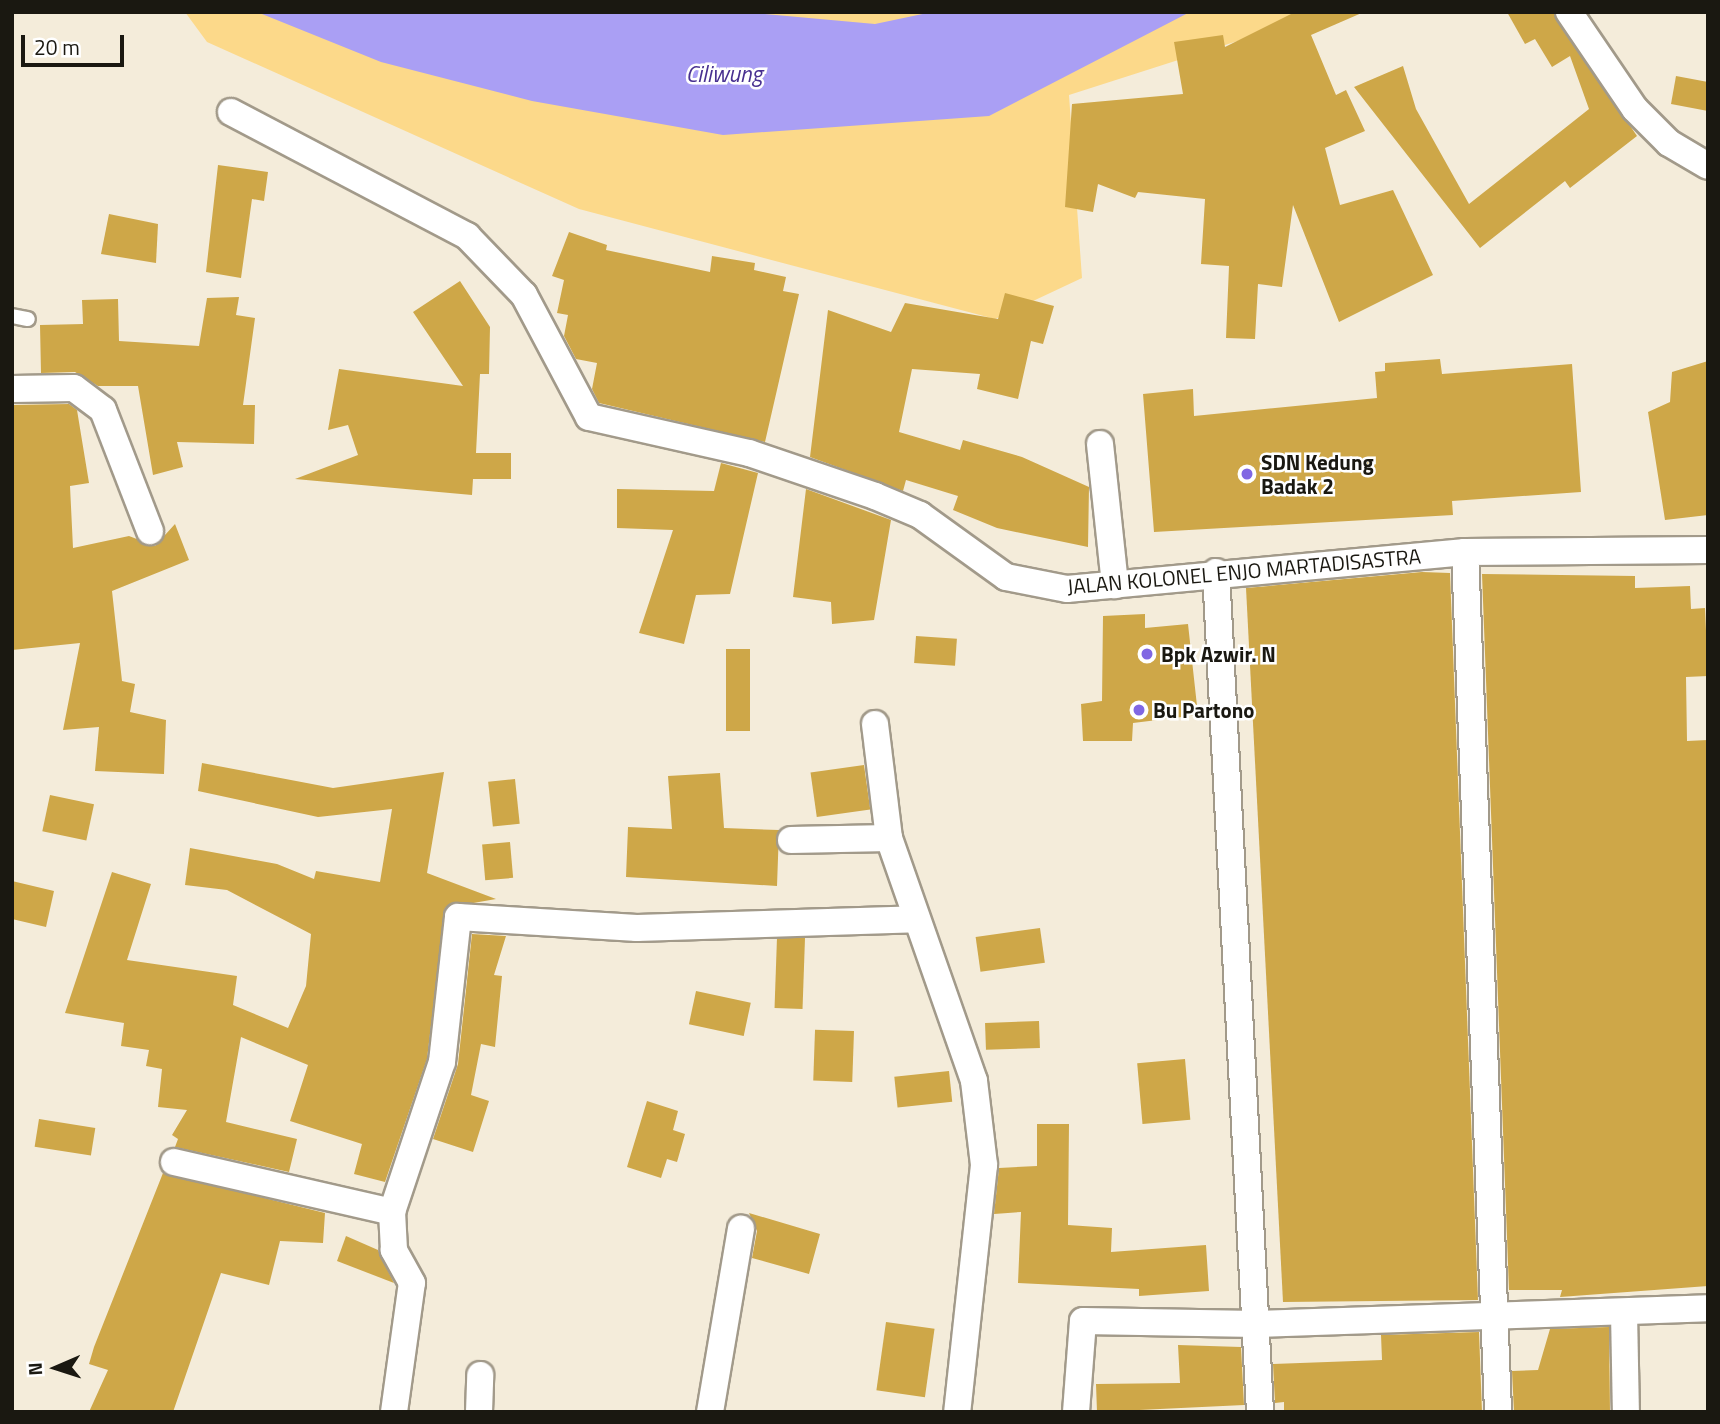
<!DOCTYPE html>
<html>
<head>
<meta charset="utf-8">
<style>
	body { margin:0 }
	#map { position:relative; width:1720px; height:1424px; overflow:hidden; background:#f4ecda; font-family:"Titillium Web",sans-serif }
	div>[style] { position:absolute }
	.green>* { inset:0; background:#fcd98a }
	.water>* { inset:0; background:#aa9ff4 }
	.building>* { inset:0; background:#cea748; transform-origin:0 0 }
	.roads { filter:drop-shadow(2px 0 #a29a8a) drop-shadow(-2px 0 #a29a8a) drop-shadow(0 2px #a29a8a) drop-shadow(0 -2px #a29a8a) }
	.lane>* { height:14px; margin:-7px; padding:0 7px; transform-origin:7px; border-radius:7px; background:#fff }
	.street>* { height:26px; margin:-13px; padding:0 13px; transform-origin:13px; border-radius:13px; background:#fff }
	.dots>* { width:19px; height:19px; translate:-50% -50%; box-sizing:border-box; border:4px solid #fff; border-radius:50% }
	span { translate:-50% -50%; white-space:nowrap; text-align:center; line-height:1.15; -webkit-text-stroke:5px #fff; paint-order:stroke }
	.poi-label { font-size:21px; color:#1a1811; font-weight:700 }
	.left { translate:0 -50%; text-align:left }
	.street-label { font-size:21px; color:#1a1811 }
	.water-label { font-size:23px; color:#483090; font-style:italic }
	.frame { position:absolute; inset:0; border:14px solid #1a1811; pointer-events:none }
	.north { position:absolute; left:21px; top:1333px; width:70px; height:70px; -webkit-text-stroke:5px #fff; paint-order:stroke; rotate:267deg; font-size:19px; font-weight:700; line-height:28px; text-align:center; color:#1a1811 }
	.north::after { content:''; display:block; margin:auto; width:24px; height:32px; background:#1a1811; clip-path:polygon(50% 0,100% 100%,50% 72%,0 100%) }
	.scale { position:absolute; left:21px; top:35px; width:103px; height:32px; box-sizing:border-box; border:4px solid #1a1811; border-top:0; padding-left:9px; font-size:21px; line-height:24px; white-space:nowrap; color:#1a1811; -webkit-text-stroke:5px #fff; paint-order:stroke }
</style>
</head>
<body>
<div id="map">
	<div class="green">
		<div style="clip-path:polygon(185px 12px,1328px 12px,1069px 95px,1082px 278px,995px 319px,579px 209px,207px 42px)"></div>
	</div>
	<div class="water">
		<div style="clip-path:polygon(257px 12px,742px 12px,875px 24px,932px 12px,1190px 12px,989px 116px,723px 135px,532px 101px,381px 62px)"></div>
	</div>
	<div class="building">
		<div style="clip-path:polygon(1295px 12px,1364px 12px,1311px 35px,1336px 95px,1346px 90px,1365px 131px,1325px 148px,1340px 205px,1393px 190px,1433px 275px,1339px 322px,1293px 205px,1282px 287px,1258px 284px,1255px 339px,1226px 338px,1229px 266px,1201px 264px,1205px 199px,1138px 192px,1135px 198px,1098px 184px,1093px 212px,1065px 207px,1072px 104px,1183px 94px,1174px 42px,1223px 35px,1225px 47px)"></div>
		<div style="clip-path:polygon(1507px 12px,1553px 12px,1637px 136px,1570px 188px,1565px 181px,1480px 248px,1354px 87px,1403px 66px,1416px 109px,1469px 204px,1589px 109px,1570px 56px,1552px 67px,1535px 39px,1525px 44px)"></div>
		<div style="clip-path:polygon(1676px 76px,1708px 82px,1708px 111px,1671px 104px)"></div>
		<div style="clip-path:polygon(218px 165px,268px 172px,264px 201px,252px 199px,241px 278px,206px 272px)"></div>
		<div style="clip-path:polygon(109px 214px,158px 224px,156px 263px,101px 254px)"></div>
		<div style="clip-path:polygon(569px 232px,607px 245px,606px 250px,710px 272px,712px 256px,755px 263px,754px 270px,786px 277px,783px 291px,799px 294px,765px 442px,599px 403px,592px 389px,597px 363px,576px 359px,564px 336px,568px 315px,557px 313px,564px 280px,552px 276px)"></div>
		<div style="clip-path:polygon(460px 281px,490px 327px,489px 374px,480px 374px,476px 453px,511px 453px,511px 479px,473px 479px,472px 495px,295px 479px,358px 455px,348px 425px,328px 430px,339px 369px,463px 386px,413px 312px)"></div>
		<div style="clip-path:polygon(1005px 293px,1054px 306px,1043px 344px,1031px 341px,1018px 399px,977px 389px,980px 374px,912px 369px,899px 432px,960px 450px,963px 440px,1022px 457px,1089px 487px,1088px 547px,997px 528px,953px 510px,958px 496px,906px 480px,903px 491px,810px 457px,828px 310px,891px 332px,905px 303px,998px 319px)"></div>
		<div style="clip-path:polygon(239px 297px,236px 315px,255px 318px,243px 405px,255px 405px,254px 444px,177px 442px,183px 467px,153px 475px,138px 386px,98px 386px,75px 372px,41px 373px,40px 325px,83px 324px,82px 300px,118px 299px,119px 341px,199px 346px,207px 298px)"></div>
		<div style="clip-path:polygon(1440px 359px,1442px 374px,1572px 364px,1581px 492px,1452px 501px,1453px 515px,1154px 532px,1143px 394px,1193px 389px,1194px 416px,1377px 398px,1375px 372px,1385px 371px,1385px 363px)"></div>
		<div style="clip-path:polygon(1708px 361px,1708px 515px,1665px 520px,1648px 412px,1670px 402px,1672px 372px)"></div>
		<div style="clip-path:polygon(69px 404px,77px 410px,89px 483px,70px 486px,73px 548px,129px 536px,155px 546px,175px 524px,189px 560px,112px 591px,122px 681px,135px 684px,130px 712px,166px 720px,164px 774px,95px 771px,99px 727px,63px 730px,80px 643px,12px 650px,12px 405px)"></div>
		<div style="clip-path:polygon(721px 463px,758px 473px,730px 594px,696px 595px,684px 644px,639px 633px,673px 530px,617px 528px,617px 489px,714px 491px)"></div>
		<div style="clip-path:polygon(806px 489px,891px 520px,874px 620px,832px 624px,831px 602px,793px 597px)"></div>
		<div style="clip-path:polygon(1422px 572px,1450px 573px,1478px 1300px,1283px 1302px,1246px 588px)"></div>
		<div style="clip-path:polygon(1482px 574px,1635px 576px,1635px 588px,1690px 586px,1691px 609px,1705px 608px,1708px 676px,1686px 677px,1687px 741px,1708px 740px,1708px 1286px,1560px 1297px,1562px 1290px,1509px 1290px)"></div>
		<div style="clip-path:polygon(1145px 614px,1145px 628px,1188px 624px,1198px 715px,1133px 723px,1132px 741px,1083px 741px,1081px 704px,1102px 701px,1103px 616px)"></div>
		<div style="left:916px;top:636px;width:41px;height:27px;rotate:4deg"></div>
		<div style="left:726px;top:649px;width:24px;height:82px"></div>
		<div style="clip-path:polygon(202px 763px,333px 788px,444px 772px,427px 873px,496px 899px,445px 908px,427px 1059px,385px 1182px,354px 1174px,362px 1144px,290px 1121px,308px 1065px,241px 1037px,226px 1122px,297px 1139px,289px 1172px,175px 1147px,178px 1139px,172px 1135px,187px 1110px,158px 1107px,162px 1069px,146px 1066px,149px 1050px,121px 1046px,124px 1023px,65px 1013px,112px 872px,151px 884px,127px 960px,237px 976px,233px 1005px,288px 1028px,306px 986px,311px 934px,227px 890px,185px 885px,190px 848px,277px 864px,314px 879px,316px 871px,380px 882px,392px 809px,318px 817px,198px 791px)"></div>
		<div style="left:864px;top:765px;width:45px;height:54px;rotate:82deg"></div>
		<div style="clip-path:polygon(720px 773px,724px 828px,779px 830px,777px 886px,626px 877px,628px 827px,672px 829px,668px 776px)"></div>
		<div style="left:515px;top:779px;width:45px;height:27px;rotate:84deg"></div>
		<div style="left:50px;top:795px;width:45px;height:37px;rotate:12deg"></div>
		<div style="left:510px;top:842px;width:36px;height:28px;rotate:85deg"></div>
		<div style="clip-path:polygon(12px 881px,54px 891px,46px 927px,12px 919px)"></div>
		<div style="left:1040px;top:928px;width:35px;height:65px;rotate:82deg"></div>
		<div style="clip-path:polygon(472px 934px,506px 936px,494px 975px,502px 976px,495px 1047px,481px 1044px,471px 1095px,489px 1101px,473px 1152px,433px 1139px,458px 1064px)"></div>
		<div style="left:805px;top:938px;width:71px;height:28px;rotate:92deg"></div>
		<div style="left:696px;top:991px;width:56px;height:34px;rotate:12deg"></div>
		<div style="left:1039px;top:1021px;width:27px;height:54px;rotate:88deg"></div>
		<div style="left:854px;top:1031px;width:51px;height:39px;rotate:92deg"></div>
		<div style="left:1185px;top:1059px;width:61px;height:48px;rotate:85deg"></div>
		<div style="left:949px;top:1071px;width:31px;height:55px;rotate:84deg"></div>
		<div style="clip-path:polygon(647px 1101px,678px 1111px,673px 1130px,685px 1134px,677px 1162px,667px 1159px,661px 1178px,627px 1167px)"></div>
		<div style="left:39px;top:1119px;width:57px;height:28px;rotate:9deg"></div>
		<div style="clip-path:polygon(1037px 1124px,1069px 1124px,1068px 1225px,1112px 1228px,1111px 1252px,1206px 1245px,1209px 1291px,1139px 1296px,1139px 1289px,1018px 1283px,1021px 1212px,994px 1214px,999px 1168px,1037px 1166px)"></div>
		<div style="clip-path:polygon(163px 1173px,325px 1213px,323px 1243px,280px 1241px,269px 1285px,221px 1273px,173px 1412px,89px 1412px,108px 1370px,89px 1364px,94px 1347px)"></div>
		<div style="clip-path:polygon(749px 1213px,820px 1234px,809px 1274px,752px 1258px,757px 1231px)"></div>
		<div style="clip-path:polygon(346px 1236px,378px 1250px,394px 1283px,337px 1261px)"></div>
		<div style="left:886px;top:1322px;width:49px;height:69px;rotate:8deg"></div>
		<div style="clip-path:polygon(1609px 1327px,1610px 1412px,1514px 1412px,1512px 1371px,1538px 1370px,1550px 1329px)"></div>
		<div style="clip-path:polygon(1479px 1332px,1482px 1412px,1284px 1412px,1284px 1402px,1275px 1403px,1273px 1364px,1382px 1360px,1381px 1335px)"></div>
		<div style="clip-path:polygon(1178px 1345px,1241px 1347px,1244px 1405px,1097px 1412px,1096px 1384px,1180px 1383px)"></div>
	</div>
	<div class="roads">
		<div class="lane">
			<div style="left:12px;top:316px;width:16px;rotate:11deg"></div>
		</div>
		<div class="street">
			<div style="left:1569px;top:12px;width:117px;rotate:55.8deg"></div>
			<div style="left:1635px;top:109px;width:48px;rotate:45deg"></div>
			<div style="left:1669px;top:143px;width:45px;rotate:30.5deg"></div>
			<div style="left:231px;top:112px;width:267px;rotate:27.7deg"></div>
			<div style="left:467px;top:236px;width:82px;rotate:46deg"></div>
			<div style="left:524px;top:295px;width:138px;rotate:62deg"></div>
			<div style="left:589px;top:417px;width:164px;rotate:12.7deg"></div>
			<div style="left:749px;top:453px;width:133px;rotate:18.8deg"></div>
			<div style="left:875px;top:496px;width:49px;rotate:22.9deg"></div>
			<div style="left:920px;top:515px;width:106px;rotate:35.8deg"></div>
			<div style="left:1006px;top:577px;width:62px;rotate:11.1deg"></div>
			<div style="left:1067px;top:589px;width:400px;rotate:-5.3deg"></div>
			<div style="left:1465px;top:552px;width:243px;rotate:-0.5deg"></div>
			<div style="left:12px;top:389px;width:62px;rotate:-0.9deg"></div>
			<div style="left:74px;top:388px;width:36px;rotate:37deg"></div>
			<div style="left:103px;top:410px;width:130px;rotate:68.8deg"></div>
			<div style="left:1100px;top:444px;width:142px;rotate:83.9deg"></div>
			<div style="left:1465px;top:552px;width:861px;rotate:87.8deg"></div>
			<div style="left:1216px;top:572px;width:841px;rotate:87deg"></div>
			<div style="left:875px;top:724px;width:115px;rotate:83deg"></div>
			<div style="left:889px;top:838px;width:257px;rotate:70.7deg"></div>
			<div style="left:974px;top:1081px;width:85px;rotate:83.2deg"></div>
			<div style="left:984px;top:1165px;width:248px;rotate:96.2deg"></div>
			<div style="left:791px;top:840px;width:98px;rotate:-1.2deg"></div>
			<div style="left:174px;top:1162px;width:224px;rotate:12.9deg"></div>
			<div style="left:1624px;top:1312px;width:100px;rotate:88.9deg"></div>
			<div style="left:394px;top:1412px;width:130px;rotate:-82.1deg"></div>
			<div style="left:412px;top:1283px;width:38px;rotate:-119deg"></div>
			<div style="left:394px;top:1250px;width:38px;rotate:-93deg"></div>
			<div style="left:392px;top:1212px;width:158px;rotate:-71.6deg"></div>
			<div style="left:442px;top:1062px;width:146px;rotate:-83.7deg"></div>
			<div style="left:458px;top:917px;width:179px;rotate:3.5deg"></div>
			<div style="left:637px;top:928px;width:279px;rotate:-1.8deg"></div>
			<div style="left:479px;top:1412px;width:37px;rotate:-88deg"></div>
			<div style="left:710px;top:1412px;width:186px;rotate:-80.4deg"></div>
			<div style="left:1076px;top:1412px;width:91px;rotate:-85.6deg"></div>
			<div style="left:1083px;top:1321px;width:174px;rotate:1deg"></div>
			<div style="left:1257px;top:1324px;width:451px;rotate:-2deg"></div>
		</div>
	</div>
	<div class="dots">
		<div style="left:1247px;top:474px;background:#8067e3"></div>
		<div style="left:1147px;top:654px;background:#8067e3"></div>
		<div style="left:1139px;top:710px;background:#8067e3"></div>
	</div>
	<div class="poi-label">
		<span class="left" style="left:1261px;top:474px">SDN Kedung<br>Badak 2</span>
		<span class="left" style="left:1161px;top:654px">Bpk Azwir. N</span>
		<span class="left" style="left:1153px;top:710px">Bu Partono</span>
	</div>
	<div class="street-label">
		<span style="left:1244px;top:571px;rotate:-5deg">JALAN KOLONEL ENJO MARTADISASTRA</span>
	</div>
	<div class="water-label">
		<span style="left:724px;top:74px">Ciliwung</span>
	</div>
	<div class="frame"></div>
	<div class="north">N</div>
	<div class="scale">20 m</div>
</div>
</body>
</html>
